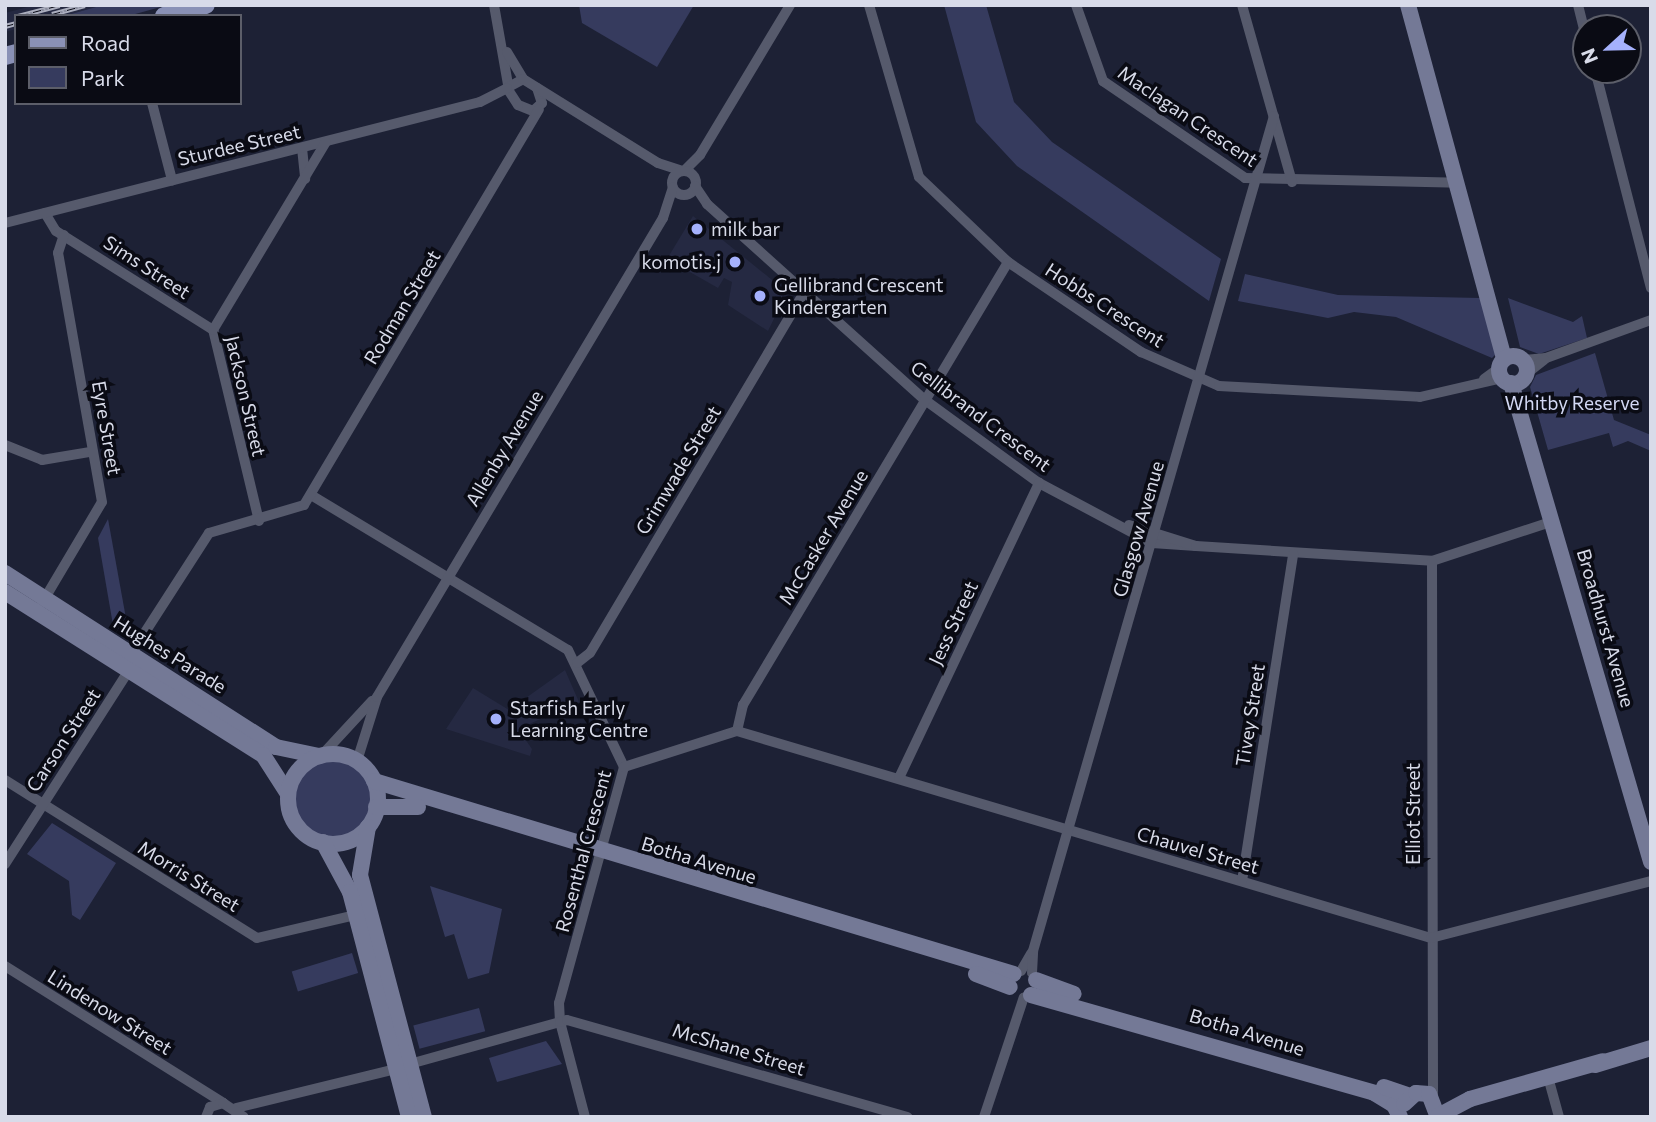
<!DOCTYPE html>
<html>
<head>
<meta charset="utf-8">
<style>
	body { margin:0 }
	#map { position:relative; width:1656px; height:1122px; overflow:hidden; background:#1d2135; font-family:Commissioner,sans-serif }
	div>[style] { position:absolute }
	.built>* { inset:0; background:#252942 }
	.green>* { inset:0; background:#363b5e; transform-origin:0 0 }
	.round { border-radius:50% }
	.street>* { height:10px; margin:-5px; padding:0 5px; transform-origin:5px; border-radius:5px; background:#565a6c }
	.street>.ring { margin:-5px; padding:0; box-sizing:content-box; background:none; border:10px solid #565a6c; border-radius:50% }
	.secondary>* { height:16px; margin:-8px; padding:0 8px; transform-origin:8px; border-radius:8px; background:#747996 }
	.secondary>.ring { margin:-8px; padding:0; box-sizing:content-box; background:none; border:16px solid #747996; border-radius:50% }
	.primary>* { height:18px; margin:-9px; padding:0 9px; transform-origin:9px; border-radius:9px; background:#8a91b6 }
	.rail>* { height:5px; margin-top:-2.5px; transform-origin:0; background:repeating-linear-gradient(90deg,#0a0b14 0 8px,#abaebe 0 16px); box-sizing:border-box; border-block:2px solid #abaebe }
	.dots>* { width:19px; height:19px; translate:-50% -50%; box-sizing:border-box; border:4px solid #0a0b14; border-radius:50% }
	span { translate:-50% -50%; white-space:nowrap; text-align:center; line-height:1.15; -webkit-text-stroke:7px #0a0b14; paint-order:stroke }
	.street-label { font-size:19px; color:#d8dbe9 }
	.poi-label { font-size:19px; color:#d8dbe9 }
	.left { translate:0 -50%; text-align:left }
	.right { translate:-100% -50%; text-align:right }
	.park-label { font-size:19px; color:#d3d8f4 }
	.frame { position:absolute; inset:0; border:7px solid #d8dbe9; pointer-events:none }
	.legend { position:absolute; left:14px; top:14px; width:228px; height:91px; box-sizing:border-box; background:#0a0b14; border:2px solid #5c5e69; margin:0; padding:9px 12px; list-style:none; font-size:21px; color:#d8dbe9 }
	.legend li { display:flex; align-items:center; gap:14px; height:35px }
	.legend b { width:35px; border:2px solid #5c5e69 }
	.north { position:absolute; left:1572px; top:14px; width:70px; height:70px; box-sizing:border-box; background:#0a0b14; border:2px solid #5c5e69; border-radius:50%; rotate:248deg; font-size:19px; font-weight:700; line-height:28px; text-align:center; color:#d8dbe9 }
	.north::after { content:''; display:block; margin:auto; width:24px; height:32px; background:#a5b1fc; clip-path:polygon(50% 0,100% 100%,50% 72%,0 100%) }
</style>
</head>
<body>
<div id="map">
	<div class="built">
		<div style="clip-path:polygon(35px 5px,103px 5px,64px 16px,16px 16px,16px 29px,5px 32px,5px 13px)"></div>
		<div style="clip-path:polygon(693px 216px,787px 292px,768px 331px,728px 305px,732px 282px,724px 278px,718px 288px,667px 259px)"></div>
		<div style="clip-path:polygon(565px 670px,579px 702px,518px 729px,532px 749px,530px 756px,446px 729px,473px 688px,509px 710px)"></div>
	</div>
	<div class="green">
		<div style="clip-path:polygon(103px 5px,168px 5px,128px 16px,64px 16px)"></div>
		<div style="clip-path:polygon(579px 5px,694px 5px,657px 67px,582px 23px)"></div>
		<div style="clip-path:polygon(944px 5px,986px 5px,1014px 102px,1052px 142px,1221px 259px,1209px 301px,1017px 166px,976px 122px)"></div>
		<div style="clip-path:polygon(1245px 274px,1338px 295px,1480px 298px,1496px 354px,1492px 358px,1396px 317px,1354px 312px,1328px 318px,1238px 301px)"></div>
		<div style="clip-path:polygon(1508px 298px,1573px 322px,1582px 316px,1587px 338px,1539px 354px,1520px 347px)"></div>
		<div style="clip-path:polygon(1595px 353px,1614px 420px,1651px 435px,1651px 451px,1628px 441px,1613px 447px,1609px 433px,1548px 450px,1530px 387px,1536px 375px)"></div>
		<div style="clip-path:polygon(108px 519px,129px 635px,113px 625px,98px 538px)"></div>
		<div class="round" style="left:291px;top:758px;width:82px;height:82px"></div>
		<div style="clip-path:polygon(52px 823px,116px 863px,80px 920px,72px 915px,69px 881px,27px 854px)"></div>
		<div style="clip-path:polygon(430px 886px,502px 909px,489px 973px,468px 979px,454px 934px,445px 937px)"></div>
		<div style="left:352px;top:953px;width:21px;height:63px;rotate:73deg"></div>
		<div style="left:479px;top:1008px;width:24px;height:68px;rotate:75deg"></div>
		<div style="clip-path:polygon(546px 1041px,562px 1064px,497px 1082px,489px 1058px)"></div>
	</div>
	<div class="street">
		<div style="left:494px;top:5px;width:80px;rotate:80deg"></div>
		<div style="left:869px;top:5px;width:179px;rotate:73.8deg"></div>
		<div style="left:919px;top:177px;width:123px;rotate:43.7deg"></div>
		<div style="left:1008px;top:262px;width:161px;rotate:34.1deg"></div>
		<div style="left:1141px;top:352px;width:85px;rotate:23.6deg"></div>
		<div style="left:1219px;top:386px;width:201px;rotate:3.1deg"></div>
		<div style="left:1420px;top:397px;width:84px;rotate:-13deg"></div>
		<div style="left:1076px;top:5px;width:81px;rotate:70.4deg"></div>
		<div style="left:1103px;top:81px;width:172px;rotate:34.3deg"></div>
		<div style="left:1245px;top:178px;width:214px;rotate:1.3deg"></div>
		<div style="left:1242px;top:5px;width:184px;rotate:74.2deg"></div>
		<div style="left:1578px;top:5px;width:32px;rotate:76deg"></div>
		<div style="left:507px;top:52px;width:31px;rotate:59deg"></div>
		<div style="left:1595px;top:70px;width:225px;rotate:75.6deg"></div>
		<div style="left:537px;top:88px;width:16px;rotate:72deg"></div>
		<div style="left:542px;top:103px;width:12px;rotate:138deg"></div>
		<div style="left:533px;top:111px;width:16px;rotate:-158deg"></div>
		<div style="left:518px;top:105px;width:20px;rotate:-123deg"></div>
		<div style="left:507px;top:88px;width:18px;rotate:-29deg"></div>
		<div style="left:523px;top:79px;width:159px;rotate:31.9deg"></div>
		<div style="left:658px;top:163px;width:25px;rotate:18deg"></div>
		<div style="left:152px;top:103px;width:80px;rotate:75.4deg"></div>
		<div style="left:302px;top:148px;width:31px;rotate:84deg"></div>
		<div style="left:684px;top:171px;width:23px;rotate:-45deg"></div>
		<div style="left:700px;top:155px;width:175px;rotate:-59deg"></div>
		<div class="ring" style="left:672px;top:171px;width:14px;height:14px"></div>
		<div style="left:695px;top:186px;width:22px;rotate:56deg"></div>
		<div style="left:707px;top:204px;width:293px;rotate:42deg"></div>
		<div style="left:925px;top:400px;width:141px;rotate:36.1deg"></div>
		<div style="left:1039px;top:483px;width:128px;rotate:28deg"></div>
		<div style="left:1152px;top:543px;width:44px;rotate:3.9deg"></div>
		<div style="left:45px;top:213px;width:21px;rotate:59deg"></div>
		<div style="left:56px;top:231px;width:186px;rotate:32.2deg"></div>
		<div style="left:5px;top:223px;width:490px;rotate:-14.3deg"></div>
		<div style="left:480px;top:102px;width:30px;rotate:-27deg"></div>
		<div style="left:1523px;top:360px;width:23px;rotate:-5deg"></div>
		<div style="left:1546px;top:358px;width:112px;rotate:-19.9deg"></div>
		<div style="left:1526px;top:374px;width:23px;rotate:-38deg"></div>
		<div style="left:1484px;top:379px;width:19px;rotate:-36deg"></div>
		<div style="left:5px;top:445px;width:40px;rotate:22deg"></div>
		<div style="left:42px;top:460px;width:49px;rotate:-9.5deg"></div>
		<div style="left:311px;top:495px;width:300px;rotate:31.1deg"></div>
		<div style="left:568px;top:650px;width:130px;rotate:64.4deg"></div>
		<div style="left:624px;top:767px;width:245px;rotate:105.4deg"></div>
		<div style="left:559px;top:1003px;width:19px;rotate:87deg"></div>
		<div style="left:560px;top:1022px;width:156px;rotate:164.4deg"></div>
		<div style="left:259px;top:521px;width:196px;rotate:-103.5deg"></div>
		<div style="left:213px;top:330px;width:219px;rotate:-59deg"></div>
		<div style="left:1129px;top:525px;width:70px;rotate:17.4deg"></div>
		<div style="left:1196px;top:546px;width:236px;rotate:3.6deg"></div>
		<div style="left:1432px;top:561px;width:128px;rotate:-18.2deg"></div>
		<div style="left:1432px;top:561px;width:535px;rotate:89.89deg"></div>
		<div style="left:42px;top:603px;width:117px;rotate:-59.3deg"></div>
		<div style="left:102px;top:502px;width:253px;rotate:-100deg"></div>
		<div style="left:58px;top:253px;width:19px;rotate:-72deg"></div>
		<div style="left:131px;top:654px;width:144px;rotate:-57.2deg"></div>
		<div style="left:209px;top:533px;width:99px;rotate:-16.4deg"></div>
		<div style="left:304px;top:505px;width:460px;rotate:-59.3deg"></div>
		<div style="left:577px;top:663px;width:16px;rotate:-38deg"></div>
		<div style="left:590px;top:653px;width:421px;rotate:-59.3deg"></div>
		<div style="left:737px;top:731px;width:27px;rotate:-77deg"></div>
		<div style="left:743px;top:705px;width:516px;rotate:-59.11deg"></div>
		<div style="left:322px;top:755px;width:74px;rotate:-47.2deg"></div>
		<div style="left:357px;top:761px;width:67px;rotate:-72.6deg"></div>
		<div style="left:377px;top:697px;width:558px;rotate:-59.16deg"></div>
		<div style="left:663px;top:218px;width:32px;rotate:-72deg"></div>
		<div style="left:624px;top:767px;width:119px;rotate:-17.7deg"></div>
		<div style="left:737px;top:731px;width:724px;rotate:16.61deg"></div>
		<div style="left:1431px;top:938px;width:227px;rotate:-14.5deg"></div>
		<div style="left:899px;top:778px;width:327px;rotate:-64.6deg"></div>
		<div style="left:5px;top:780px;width:297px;rotate:32.1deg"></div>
		<div style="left:257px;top:938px;width:106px;rotate:-13.1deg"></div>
		<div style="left:5px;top:864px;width:230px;rotate:-57.4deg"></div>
		<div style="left:1242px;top:881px;width:331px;rotate:-81.1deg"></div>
		<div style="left:5px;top:966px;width:257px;rotate:32.1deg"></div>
		<div style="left:1021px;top:971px;width:20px;rotate:-60deg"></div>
		<div style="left:1032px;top:973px;width:22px;rotate:-87deg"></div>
		<div style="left:1033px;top:951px;width:869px;rotate:-73.9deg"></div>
		<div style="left:1548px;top:1077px;width:41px;rotate:74.6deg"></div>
		<div style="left:236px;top:1108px;width:165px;rotate:-13.7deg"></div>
		<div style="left:206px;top:1117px;width:11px;rotate:-68deg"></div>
		<div style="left:210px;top:1107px;width:14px;rotate:-17deg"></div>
		<div style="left:223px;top:1103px;width:25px;rotate:34deg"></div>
		<div style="left:585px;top:1117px;width:98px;rotate:-104.7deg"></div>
		<div style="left:560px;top:1022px;width:7px;rotate:-16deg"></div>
		<div style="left:567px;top:1020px;width:354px;rotate:15.9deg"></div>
		<div style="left:984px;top:1117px;width:126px;rotate:-71.6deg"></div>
	</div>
	<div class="secondary">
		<div style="left:1408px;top:5px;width:367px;rotate:74.8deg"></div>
		<div class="ring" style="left:1499px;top:356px;width:12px;height:12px"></div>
		<div style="left:1511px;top:383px;width:499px;rotate:73.7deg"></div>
		<div style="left:5px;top:573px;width:322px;rotate:32.7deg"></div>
		<div style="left:276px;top:747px;width:44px;rotate:11.8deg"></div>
		<div style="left:5px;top:592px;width:305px;rotate:32.3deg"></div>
		<div style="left:263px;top:755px;width:46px;rotate:57.3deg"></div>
		<div class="ring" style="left:288px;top:754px;width:74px;height:74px"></div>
		<div style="left:374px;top:781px;width:668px;rotate:16.78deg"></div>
		<div style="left:376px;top:807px;width:42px"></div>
		<div style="left:368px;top:827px;width:49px;rotate:99.5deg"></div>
		<div style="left:360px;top:875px;width:250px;rotate:75.2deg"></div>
		<div style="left:323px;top:842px;width:57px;rotate:61.6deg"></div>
		<div style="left:350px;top:892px;width:233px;rotate:75.3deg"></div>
		<div style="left:976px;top:974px;width:36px;rotate:21deg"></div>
		<div style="left:1036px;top:980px;width:40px;rotate:20.2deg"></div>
		<div style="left:1031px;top:995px;width:357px;rotate:15.9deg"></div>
		<div style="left:1374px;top:1093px;width:23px;rotate:31deg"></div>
		<div style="left:1394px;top:1105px;width:13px;rotate:63deg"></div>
		<div style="left:1595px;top:1065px;width:59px;rotate:-16.9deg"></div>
		<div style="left:1384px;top:1087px;width:28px;rotate:19deg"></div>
		<div style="left:1404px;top:1104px;width:16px;rotate:-43deg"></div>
		<div style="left:1416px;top:1093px;width:13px;rotate:4deg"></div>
		<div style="left:1429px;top:1094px;width:25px;rotate:69deg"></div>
		<div style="left:1438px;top:1116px;width:36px;rotate:-28deg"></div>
		<div style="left:1470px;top:1099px;width:138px;rotate:-15.9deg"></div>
	</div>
	<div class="primary">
		<div style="left:164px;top:16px;width:43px;rotate:-14.7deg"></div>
		<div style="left:5px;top:56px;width:11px;rotate:-15deg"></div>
	</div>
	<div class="rail">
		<div style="left:52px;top:14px;width:34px;rotate:-15deg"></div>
		<div style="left:18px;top:16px;width:43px;rotate:-14.7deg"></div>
		<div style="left:5px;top:26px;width:11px;rotate:-15deg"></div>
	</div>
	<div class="dots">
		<div style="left:697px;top:229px;background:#a5b1fc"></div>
		<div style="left:735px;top:262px;background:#a5b1fc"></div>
		<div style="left:760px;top:296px;background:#a5b1fc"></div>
		<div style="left:496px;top:719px;background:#a5b1fc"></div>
	</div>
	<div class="street-label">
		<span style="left:1188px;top:116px;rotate:34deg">Maclagan Crescent</span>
		<span style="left:239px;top:145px;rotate:-13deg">Sturdee Street</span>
		<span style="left:147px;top:267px;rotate:33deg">Sims Street</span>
		<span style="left:1105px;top:305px;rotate:33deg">Hobbs Crescent</span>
		<span style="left:402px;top:307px;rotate:-59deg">Rodman Street</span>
		<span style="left:246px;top:396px;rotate:77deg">Jackson Street</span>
		<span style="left:981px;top:416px;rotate:37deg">Gellibrand Crescent</span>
		<span style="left:107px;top:428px;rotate:80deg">Eyre Street</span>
		<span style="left:504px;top:448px;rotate:-59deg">Allenby Avenue</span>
		<span style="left:678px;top:470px;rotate:-59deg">Grimwade Street</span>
		<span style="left:1138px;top:529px;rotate:-74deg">Glasgow Avenue</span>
		<span style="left:823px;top:537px;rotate:-59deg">McCasker Avenue</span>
		<span style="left:953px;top:623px;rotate:-65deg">Jess Street</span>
		<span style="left:1606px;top:628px;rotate:74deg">Broadhurst Avenue</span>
		<span style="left:170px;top:654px;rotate:32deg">Hughes Parade</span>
		<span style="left:1250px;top:715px;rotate:-81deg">Tivey Street</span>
		<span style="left:63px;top:740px;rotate:-57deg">Carson Street</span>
		<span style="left:1413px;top:814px;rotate:-90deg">Elliot Street</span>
		<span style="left:1198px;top:850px;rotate:16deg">Chauvel Street</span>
		<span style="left:583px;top:851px;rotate:-75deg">Rosenthal Crescent</span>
		<span style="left:699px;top:860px;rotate:17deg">Botha Avenue</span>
		<span style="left:189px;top:876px;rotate:32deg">Morris Street</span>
		<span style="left:110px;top:1012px;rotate:32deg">Lindenow Street</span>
		<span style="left:1247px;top:1032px;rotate:17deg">Botha Avenue</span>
		<span style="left:739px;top:1049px;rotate:17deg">McShane Street</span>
	</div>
	<div class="poi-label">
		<span class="left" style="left:711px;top:229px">milk bar</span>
		<span class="right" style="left:721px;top:262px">komotis.j</span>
		<span class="left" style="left:774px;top:296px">Gellibrand Crescent<br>Kindergarten</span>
		<span class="left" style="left:510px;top:719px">Starfish Early<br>Learning Centre</span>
	</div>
	<div class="park-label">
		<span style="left:1572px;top:403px">Whitby Reserve</span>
	</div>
	<div class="frame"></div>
	<ul class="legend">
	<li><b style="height:9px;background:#8a91b6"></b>Road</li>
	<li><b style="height:19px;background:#363b5e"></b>Park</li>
	</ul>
	<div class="north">N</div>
</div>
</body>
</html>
